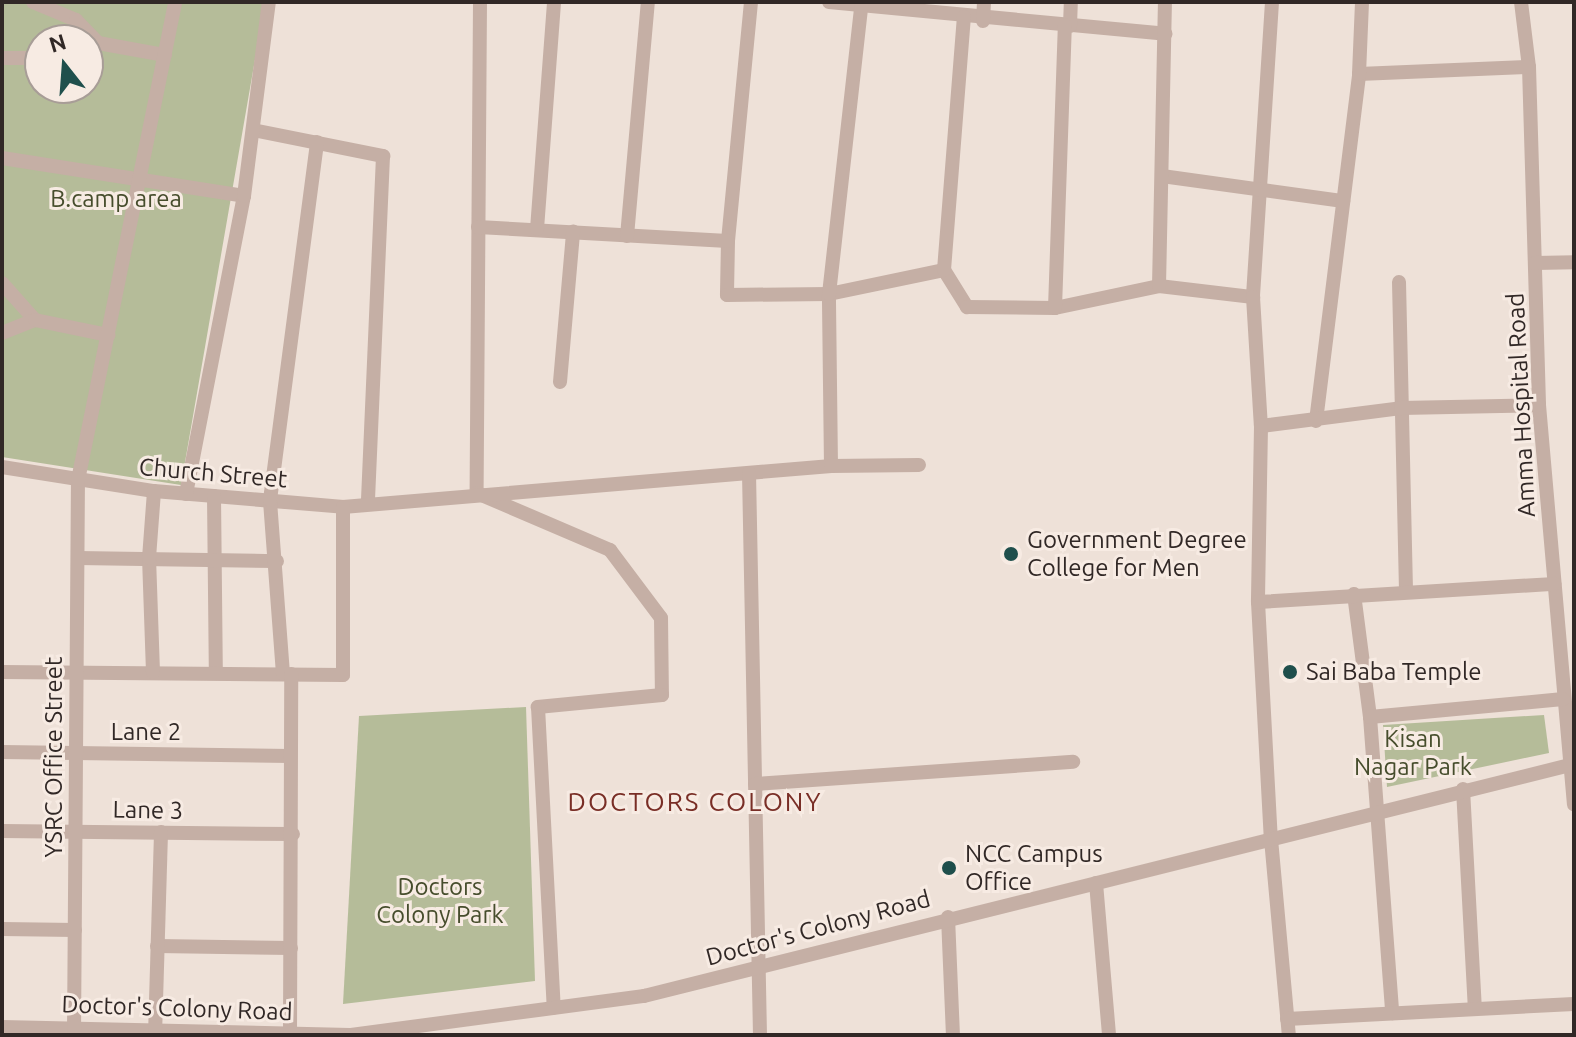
<!DOCTYPE html>
<html>
<head>
<meta charset="utf-8">
<style>
	body { margin:0 }
	#map { position:relative; width:1576px; height:1037px; overflow:hidden; background:#eee1d8; font-family:Ubuntu,sans-serif }
	div>[style] { position:absolute }
	.green>* { inset:0; background:#b5bc99 }
	.minor>* { height:14px; margin:-7px; padding:0 7px; transform-origin:7px; border-radius:7px; background:#c5afa5 }
	.dots>* { width:22px; height:22px; translate:-50% -50%; box-sizing:border-box; border:4px solid #f7ebe3; border-radius:50% }
	span { translate:-50% -50%; white-space:nowrap; text-align:center; line-height:1.15; -webkit-text-stroke:6px #f7ebe3; paint-order:stroke }
	.park-label { font-size:24px; color:#464d2c }
	.street-label { font-size:24px; color:#312826 }
	.poi-label { font-size:24px; color:#312826 }
	.left { translate:0 -50%; text-align:left }
	.neighbourhood-label { font-size:26px; color:#792e26; letter-spacing:2px }
	.frame { position:absolute; inset:0; border:4px solid #312826; pointer-events:none }
	.north { position:absolute; left:24px; top:24px; width:80px; height:80px; box-sizing:border-box; background:#f7ebe3; border:2px solid #a89d97; border-radius:50%; rotate:343deg; font-size:22px; font-weight:700; line-height:32px; text-align:center; color:#312826 }
	.north::after { content:''; display:block; margin:auto; width:28px; height:36px; background:#1f4f4c; clip-path:polygon(50% 0,100% 100%,50% 72%,0 100%) }
</style>
</head>
<body>
<div id="map">
	<div class="green">
		<div style="clip-path:polygon(evenodd,2px 2px,265px 2px,181px 485px,2px 457px,2px 2px,40px 40px,88px 40px,88px 88px,40px 88px,40px 40px)"></div>
		<div style="clip-path:polygon(526px 707px,535px 981px,343px 1004px,359px 716px)"></div>
		<div style="clip-path:polygon(1544px 715px,1549px 753px,1387px 787px,1383px 725px)"></div>
	</div>
	<div class="minor">
		<div style="left:33px;top:2px;width:47px;rotate:22.7deg"></div>
		<div style="left:76px;top:20px;width:32px;rotate:46deg"></div>
		<div style="left:480px;top:2px;width:491px;rotate:90.4deg"></div>
		<div style="left:477px;top:493px;width:145px;rotate:23.2deg"></div>
		<div style="left:610px;top:550px;width:85px;rotate:53.1deg"></div>
		<div style="left:661px;top:618px;width:77px;rotate:89.3deg"></div>
		<div style="left:662px;top:695px;width:125px;rotate:174.5deg"></div>
		<div style="left:538px;top:707px;width:301px;rotate:87deg"></div>
		<div style="left:751px;top:2px;width:240px;rotate:95.5deg"></div>
		<div style="left:728px;top:241px;width:54px;rotate:91.1deg"></div>
		<div style="left:727px;top:295px;width:102px;rotate:-0.6deg"></div>
		<div style="left:829px;top:294px;width:117px;rotate:-11.8deg"></div>
		<div style="left:944px;top:270px;width:44px;rotate:58.1deg"></div>
		<div style="left:967px;top:307px;width:88px;rotate:0.7deg"></div>
		<div style="left:1055px;top:308px;width:106px;rotate:-11.9deg"></div>
		<div style="left:1159px;top:286px;width:95px;rotate:6.7deg"></div>
		<div style="left:829px;top:2px;width:338px;rotate:5.4deg"></div>
		<div style="left:1272px;top:2px;width:296px;rotate:93.7deg"></div>
		<div style="left:1253px;top:297px;width:129px;rotate:86.5deg"></div>
		<div style="left:1261px;top:426px;width:176px;rotate:91deg"></div>
		<div style="left:1258px;top:602px;width:237px;rotate:86.9deg"></div>
		<div style="left:1271px;top:839px;width:197px;rotate:84.8deg"></div>
		<div style="left:1521px;top:2px;width:65px;rotate:83deg"></div>
		<div style="left:1529px;top:67px;width:338px;rotate:88.3deg"></div>
		<div style="left:1539px;top:405px;width:401px;rotate:85deg"></div>
		<div style="left:983px;top:21px;width:19px;rotate:-87deg"></div>
		<div style="left:1070px;top:26px;width:24px;rotate:-88deg"></div>
		<div style="left:88px;top:47px;width:11px;rotate:-22deg"></div>
		<div style="left:98px;top:43px;width:68px;rotate:10.2deg"></div>
		<div style="left:2px;top:58px;width:38px"></div>
		<div style="left:1359px;top:74px;width:170px;rotate:-2.4deg"></div>
		<div style="left:253px;top:130px;width:133px;rotate:11.3deg"></div>
		<div style="left:383px;top:156px;width:347px;rotate:92.5deg"></div>
		<div style="left:2px;top:158px;width:245px;rotate:8.9deg"></div>
		<div style="left:1162px;top:176px;width:183px;rotate:7.9deg"></div>
		<div style="left:478px;top:227px;width:250px;rotate:3.2deg"></div>
		<div style="left:537px;top:229px;width:228px;rotate:-85.7deg"></div>
		<div style="left:627px;top:236px;width:235px;rotate:-84.9deg"></div>
		<div style="left:1535px;top:263px;width:39px;rotate:-1deg"></div>
		<div style="left:944px;top:270px;width:254px;rotate:-85.5deg"></div>
		<div style="left:1399px;top:282px;width:309px;rotate:88.7deg"></div>
		<div style="left:2px;top:283px;width:50px;rotate:48.3deg"></div>
		<div style="left:1159px;top:286px;width:284px;rotate:-88.8deg"></div>
		<div style="left:1055px;top:308px;width:283px;rotate:-88deg"></div>
		<div style="left:2px;top:333px;width:35px;rotate:-22deg"></div>
		<div style="left:35px;top:320px;width:75px;rotate:11.6deg"></div>
		<div style="left:560px;top:382px;width:151px;rotate:-85deg"></div>
		<div style="left:1316px;top:421px;width:350px;rotate:-82.9deg"></div>
		<div style="left:1359px;top:74px;width:72px;rotate:-87.6deg"></div>
		<div style="left:1261px;top:426px;width:141px;rotate:-7.3deg"></div>
		<div style="left:1401px;top:408px;width:138px;rotate:-1.2deg"></div>
		<div style="left:831px;top:466px;width:172px;rotate:-90.7deg"></div>
		<div style="left:829px;top:294px;width:294px;rotate:-83.6deg"></div>
		<div style="left:2px;top:467px;width:154px;rotate:9deg"></div>
		<div style="left:154px;top:491px;width:190px;rotate:4.8deg"></div>
		<div style="left:343px;top:507px;width:490px;rotate:-4.8deg"></div>
		<div style="left:831px;top:466px;width:88px;rotate:-0.7deg"></div>
		<div style="left:749px;top:473px;width:562px;rotate:88.88deg"></div>
		<div style="left:186px;top:494px;width:304px;rotate:-79deg"></div>
		<div style="left:244px;top:196px;width:196px;rotate:-82.7deg"></div>
		<div style="left:214px;top:496px;width:177px;rotate:89.4deg"></div>
		<div style="left:78px;top:558px;width:199px;rotate:0.9deg"></div>
		<div style="left:1354px;top:594px;width:124px;rotate:82.6deg"></div>
		<div style="left:1370px;top:717px;width:297px;rotate:85.7deg"></div>
		<div style="left:1258px;top:602px;width:297px;rotate:-3.5deg"></div>
		<div style="left:2px;top:672px;width:341px;rotate:0.5deg"></div>
		<div style="left:343px;top:675px;width:168px;rotate:-90deg"></div>
		<div style="left:153px;top:672px;width:114px;rotate:-92deg"></div>
		<div style="left:149px;top:558px;width:67px;rotate:-85.7deg"></div>
		<div style="left:283px;top:674px;width:174px;rotate:-94.3deg"></div>
		<div style="left:270px;top:500px;width:361px;rotate:-82.5deg"></div>
		<div style="left:1370px;top:717px;width:194px;rotate:-5.3deg"></div>
		<div style="left:2px;top:752px;width:288px;rotate:0.8deg"></div>
		<div style="left:755px;top:784px;width:319px;rotate:-4deg"></div>
		<div style="left:1463px;top:789px;width:220px;rotate:86.9deg"></div>
		<div style="left:2px;top:831px;width:291px;rotate:0.6deg"></div>
		<div style="left:1096px;top:883px;width:153px;rotate:85.1deg"></div>
		<div style="left:948px;top:917px;width:118px;rotate:87.6deg"></div>
		<div style="left:2px;top:929px;width:73px;rotate:0.8deg"></div>
		<div style="left:157px;top:946px;width:134px;rotate:0.9deg"></div>
		<div style="left:1287px;top:1019px;width:287px;rotate:-3deg"></div>
		<div style="left:2px;top:1027px;width:348px;rotate:1.3deg"></div>
		<div style="left:290px;top:1034px;width:360px;rotate:-89.8deg"></div>
		<div style="left:74px;top:1035px;width:555px;rotate:-89.59deg"></div>
		<div style="left:78px;top:480px;width:488px;rotate:-78.5deg"></div>
		<div style="left:155px;top:1035px;width:203px;rotate:-88.3deg"></div>
		<div style="left:351px;top:1035px;width:296px;rotate:-7.6deg"></div>
		<div style="left:644px;top:996px;width:959px;rotate:-14.01deg"></div>
	</div>
	<div class="dots">
		<div style="left:1011px;top:554px;background:#1f4f4c"></div>
		<div style="left:1290px;top:672px;background:#1f4f4c"></div>
		<div style="left:949px;top:868px;background:#1f4f4c"></div>
	</div>
	<div class="park-label">
		<span style="left:116px;top:199px">B.camp area</span>
		<span style="left:1413px;top:753px">Kisan<br>Nagar Park</span>
		<span style="left:440px;top:901px">Doctors<br>Colony Park</span>
	</div>
	<div class="street-label">
		<span style="left:1521px;top:405px;rotate:-93deg">Amma Hospital Road</span>
		<span style="left:213px;top:473px;rotate:5deg">Church Street</span>
		<span style="left:146px;top:732px">Lane 2</span>
		<span style="left:54px;top:757px;rotate:-90deg">YSRC Office Street</span>
		<span style="left:148px;top:810px;rotate:1deg">Lane 3</span>
		<span style="left:818px;top:928px;rotate:-15deg">Doctor's Colony Road</span>
		<span style="left:177px;top:1008px;rotate:2deg">Doctor's Colony Road</span>
	</div>
	<div class="poi-label">
		<span class="left" style="left:1027px;top:554px">Government Degree<br>College for Men</span>
		<span class="left" style="left:1306px;top:672px">Sai Baba Temple</span>
		<span class="left" style="left:965px;top:868px">NCC Campus<br>Office</span>
	</div>
	<div class="neighbourhood-label">
		<span style="left:695px;top:802px">DOCTORS COLONY</span>
	</div>
	<div class="frame"></div>
	<div class="north">N</div>
</div>
</body>
</html>
